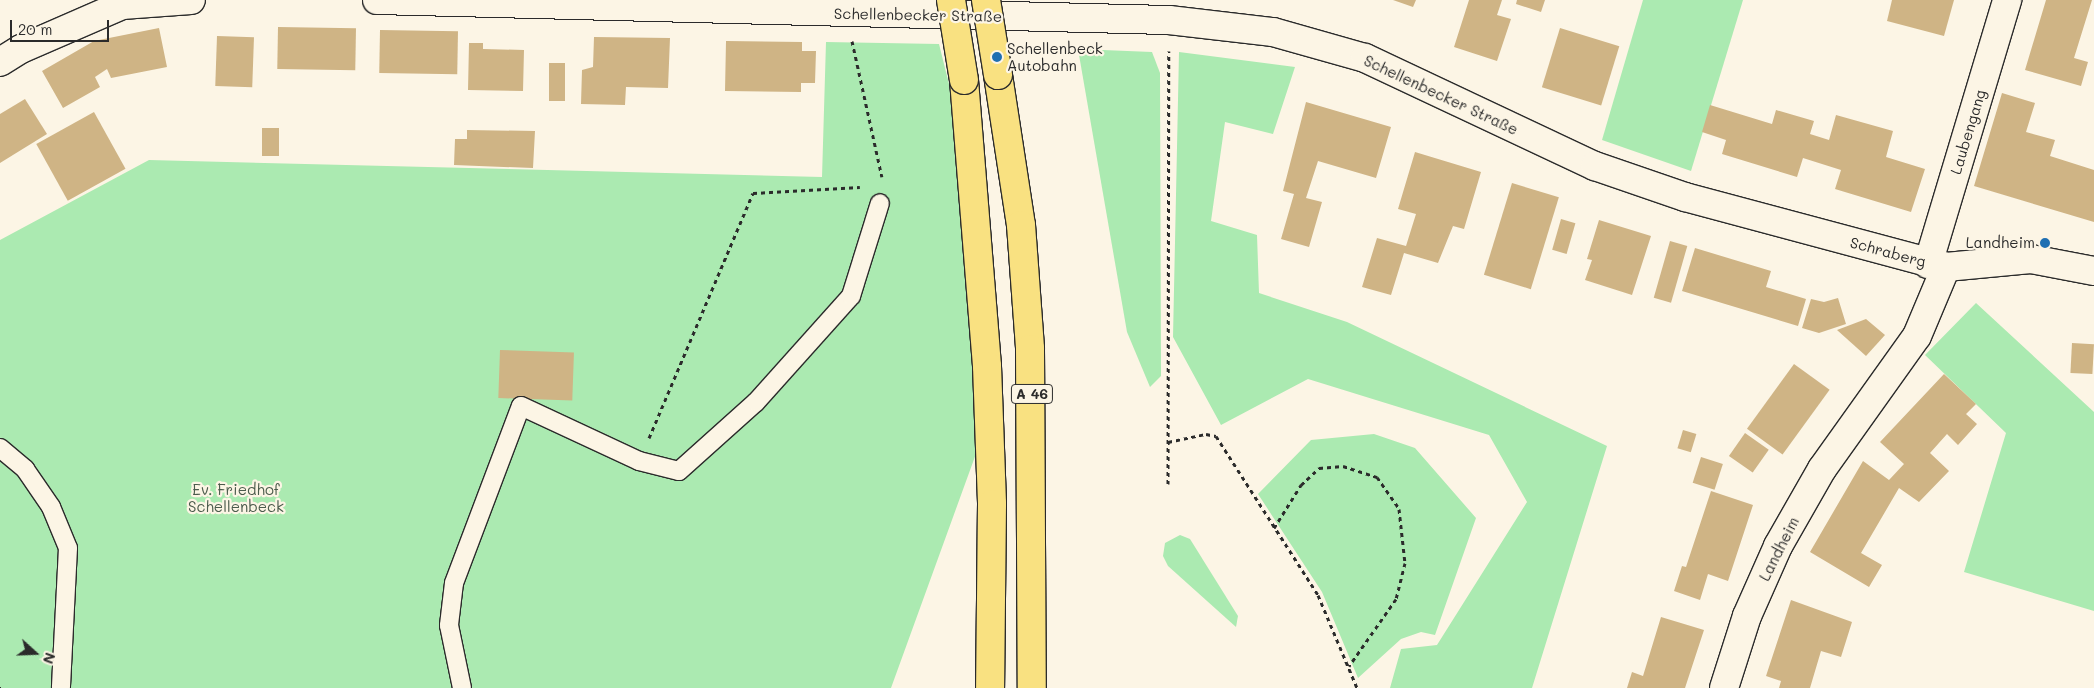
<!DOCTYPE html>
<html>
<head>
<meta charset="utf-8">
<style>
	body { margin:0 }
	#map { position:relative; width:2094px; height:688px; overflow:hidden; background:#fcf5e5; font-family:Mali,sans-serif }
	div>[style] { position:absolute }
	.green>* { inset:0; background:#abeab1 }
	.building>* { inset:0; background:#cfb485; transform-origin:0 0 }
	.path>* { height:3px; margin-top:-1.5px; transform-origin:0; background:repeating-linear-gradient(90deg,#2b2b2b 0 4px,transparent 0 8px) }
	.roads { filter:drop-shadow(1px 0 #2b2b2b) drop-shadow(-1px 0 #2b2b2b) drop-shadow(0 1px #2b2b2b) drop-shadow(0 -1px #2b2b2b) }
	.lane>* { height:18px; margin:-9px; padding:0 9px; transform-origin:9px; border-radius:9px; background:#fcf5e5 }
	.street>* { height:28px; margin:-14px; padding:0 14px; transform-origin:14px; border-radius:14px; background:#fcf5e5 }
	.highway>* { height:28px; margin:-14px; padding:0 14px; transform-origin:14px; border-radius:14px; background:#f9e181 }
	.bridges { filter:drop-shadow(1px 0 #2b2b2b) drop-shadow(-1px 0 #2b2b2b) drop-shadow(0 1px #2b2b2b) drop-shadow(0 -1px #2b2b2b) }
	.highway-bridge>* { height:28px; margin:-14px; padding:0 14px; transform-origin:14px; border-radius:14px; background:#f9e181 }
	.dots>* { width:14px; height:14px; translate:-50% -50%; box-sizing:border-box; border:2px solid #fcf5e5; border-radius:50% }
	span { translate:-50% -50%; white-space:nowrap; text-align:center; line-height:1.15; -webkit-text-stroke:4.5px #fcf5e5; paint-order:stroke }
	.shield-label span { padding:1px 4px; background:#fcf5e5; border:1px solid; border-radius:4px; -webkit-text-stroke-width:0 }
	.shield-label { font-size:14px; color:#2b2b2b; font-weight:700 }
	.street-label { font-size:15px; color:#2b2b2b }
	.poi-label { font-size:15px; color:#2b2b2b }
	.left { translate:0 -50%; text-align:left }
	.right { translate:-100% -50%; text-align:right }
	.park-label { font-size:15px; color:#4b5b4c }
	.north { position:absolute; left:10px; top:628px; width:50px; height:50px; -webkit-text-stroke:4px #fcf5e5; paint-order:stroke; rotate:110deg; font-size:14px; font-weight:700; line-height:20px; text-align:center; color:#2b2b2b }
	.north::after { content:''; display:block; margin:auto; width:18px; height:22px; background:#2b2b2b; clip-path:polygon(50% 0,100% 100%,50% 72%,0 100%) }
	.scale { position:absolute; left:10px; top:20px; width:99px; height:22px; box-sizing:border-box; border:2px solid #2b2b2b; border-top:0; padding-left:6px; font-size:15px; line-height:18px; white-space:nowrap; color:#2b2b2b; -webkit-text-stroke:4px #fcf5e5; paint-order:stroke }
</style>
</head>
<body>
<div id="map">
	<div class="green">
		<div style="clip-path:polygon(1643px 0,1743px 0,1691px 171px,1602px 140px)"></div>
		<div style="clip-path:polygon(826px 42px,939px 44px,950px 88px,973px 268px,977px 451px,891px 688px,0 688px,0 240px,149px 160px,822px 177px)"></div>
		<div style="clip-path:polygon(1078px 49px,1152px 52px,1160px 73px,1161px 376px,1150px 387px,1127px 332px)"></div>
		<div style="clip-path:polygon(1179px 52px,1295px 67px,1273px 134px,1225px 122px,1211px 221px,1257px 235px,1259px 293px,1347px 322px,1607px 446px,1532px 688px,1390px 688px,1401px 649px,1437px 645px,1527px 502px,1489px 435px,1308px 379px,1221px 425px,1173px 337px)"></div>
		<div style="clip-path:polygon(1976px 303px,2094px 412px,2094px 611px,1964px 572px,2006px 433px,1925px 355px)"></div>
		<div style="clip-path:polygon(1374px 434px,1415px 448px,1476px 518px,1435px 635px,1421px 632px,1401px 639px,1358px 678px,1322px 592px,1258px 494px,1311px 440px)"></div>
		<div style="clip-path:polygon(1180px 535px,1190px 539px,1238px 616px,1236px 627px,1168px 566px,1163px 556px,1165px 543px)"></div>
	</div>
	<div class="building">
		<div style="clip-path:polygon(1393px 0,1416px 0,1413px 7px)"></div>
		<div style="clip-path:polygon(1469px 0,1502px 0,1497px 15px,1511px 19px,1497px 61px,1454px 47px)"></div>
		<div style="clip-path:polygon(1517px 0,1545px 0,1541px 12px,1516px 4px)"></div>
		<div style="clip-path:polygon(1892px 0,1954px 0,1944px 36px,1887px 21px)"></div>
		<div style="clip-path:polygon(2046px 0,2092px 0,2074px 58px,2088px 62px,2081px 86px,2025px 70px)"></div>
		<div style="left:278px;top:27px;width:78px;height:42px;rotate:1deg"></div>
		<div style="clip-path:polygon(159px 28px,167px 67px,111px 78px,107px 69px,95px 77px,100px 87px,63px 108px,42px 71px,94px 41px)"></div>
		<div style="left:1560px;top:28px;width:62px;height:62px;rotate:17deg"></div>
		<div style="left:380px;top:30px;width:78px;height:43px;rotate:1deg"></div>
		<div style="left:217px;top:36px;width:37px;height:50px;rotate:2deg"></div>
		<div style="clip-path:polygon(594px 37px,670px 38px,668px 88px,626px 87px,625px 105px,581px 104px,582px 70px,593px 67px)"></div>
		<div style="clip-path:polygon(726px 41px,802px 42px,802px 51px,816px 51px,815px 83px,801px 83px,801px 92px,725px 91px)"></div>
		<div style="clip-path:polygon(469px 43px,483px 43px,483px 49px,524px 50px,523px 91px,468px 90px)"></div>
		<div style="left:549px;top:63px;width:16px;height:38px"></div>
		<div style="clip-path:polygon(2002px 93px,2035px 103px,2026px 132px,2055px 140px,2050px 156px,2094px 170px,2094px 222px,1974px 186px)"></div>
		<div style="clip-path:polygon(25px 99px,47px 134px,0 163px,0 114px)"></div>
		<div style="clip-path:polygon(1306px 102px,1391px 127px,1376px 178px,1318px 161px,1306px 198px,1322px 202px,1309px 247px,1281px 239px,1294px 194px,1283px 191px)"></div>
		<div style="clip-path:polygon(1710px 105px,1772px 124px,1776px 110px,1814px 121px,1810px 134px,1829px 140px,1836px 115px,1893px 131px,1886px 157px,1925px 169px,1911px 212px,1835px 189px,1841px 170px,1803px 158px,1797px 177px,1722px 154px,1726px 140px,1702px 132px)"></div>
		<div style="left:94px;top:112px;width:65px;height:66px;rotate:61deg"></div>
		<div style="left:262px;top:128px;width:17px;height:28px"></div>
		<div style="clip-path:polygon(467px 130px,535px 131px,533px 168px,454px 165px,455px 139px,467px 139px)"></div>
		<div style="clip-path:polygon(1415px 152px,1481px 172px,1464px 229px,1453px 226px,1438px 263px,1404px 253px,1391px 295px,1362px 287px,1377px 238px,1406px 246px,1416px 214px,1398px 209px)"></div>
		<div style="left:1512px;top:183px;width:49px;height:96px;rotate:17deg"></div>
		<div style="left:1561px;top:219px;width:15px;height:32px;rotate:16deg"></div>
		<div style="clip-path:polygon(1599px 220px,1651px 236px,1632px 295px,1585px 280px,1592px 260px,1587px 259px)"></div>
		<div style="left:1670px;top:241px;width:18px;height:59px;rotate:16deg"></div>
		<div style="clip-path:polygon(1695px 248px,1771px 271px,1766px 287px,1806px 299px,1798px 326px,1682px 291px)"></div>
		<div style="clip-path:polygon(1838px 298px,1846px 324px,1819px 333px,1802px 328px,1811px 299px,1824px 302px)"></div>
		<div style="clip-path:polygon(1866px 319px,1885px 335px,1866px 356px,1837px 330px)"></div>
		<div style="left:2072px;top:343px;width:22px;height:30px;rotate:3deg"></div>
		<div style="left:500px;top:350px;width:74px;height:48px;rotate:2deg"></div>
		<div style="left:1794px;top:364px;width:44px;height:80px;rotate:36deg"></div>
		<div style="clip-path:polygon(1944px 374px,1976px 404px,1966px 414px,1977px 424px,1958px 445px,1947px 434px,1930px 453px,1949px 471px,1919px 502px,1899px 488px,1861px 553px,1882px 565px,1869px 587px,1810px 552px,1863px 461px,1889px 480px,1904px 464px,1880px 442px)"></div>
		<div style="left:1683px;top:430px;width:14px;height:19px;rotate:17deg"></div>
		<div style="left:1745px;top:433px;width:29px;height:28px;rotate:35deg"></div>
		<div style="left:1701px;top:457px;width:23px;height:27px;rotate:18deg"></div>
		<div style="clip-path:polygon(1711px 491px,1753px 505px,1728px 581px,1708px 574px,1700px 600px,1674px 591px,1682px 566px,1686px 567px)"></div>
		<div style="clip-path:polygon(1791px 600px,1852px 622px,1841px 657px,1821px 651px,1810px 688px,1779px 688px,1781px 681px,1766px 676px)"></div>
		<div style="clip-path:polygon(1661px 617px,1704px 630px,1685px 688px,1627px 688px,1632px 672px,1643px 676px)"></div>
	</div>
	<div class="path">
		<div style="left:852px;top:41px;width:139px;rotate:77.6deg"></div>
		<div style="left:649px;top:438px;width:266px;rotate:-67deg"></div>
		<div style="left:753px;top:193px;width:107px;rotate:-3.2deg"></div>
		<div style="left:1168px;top:442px;width:39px;rotate:-12deg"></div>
		<div style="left:1206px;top:434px;width:10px;rotate:11deg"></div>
		<div style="left:1216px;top:436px;width:189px;rotate:57.3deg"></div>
		<div style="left:1318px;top:595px;width:101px;rotate:67.2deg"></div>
		<div style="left:1168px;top:484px;width:433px;rotate:-89.9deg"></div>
		<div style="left:1274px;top:528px;width:51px;rotate:-57.9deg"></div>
		<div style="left:1301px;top:485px;width:25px;rotate:-43deg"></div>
		<div style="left:1319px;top:468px;width:24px;rotate:-5deg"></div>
		<div style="left:1343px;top:466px;width:36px;rotate:18deg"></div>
		<div style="left:1377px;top:477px;width:39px;rotate:55deg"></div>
		<div style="left:1399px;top:509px;width:54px;rotate:83.7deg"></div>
		<div style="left:1405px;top:563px;width:37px;rotate:104deg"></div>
		<div style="left:1396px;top:599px;width:82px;rotate:125deg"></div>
		<div style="left:0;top:688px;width:1px"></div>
	</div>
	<div class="roads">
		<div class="lane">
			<div style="left:0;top:448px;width:33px;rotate:40deg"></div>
			<div style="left:25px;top:469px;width:46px;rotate:55.6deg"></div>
			<div style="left:51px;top:507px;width:44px;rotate:67.5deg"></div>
			<div style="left:68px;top:548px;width:140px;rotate:92.9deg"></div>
			<div style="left:462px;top:688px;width:64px;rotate:-101.7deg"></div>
			<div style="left:449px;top:625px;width:42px;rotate:-83.2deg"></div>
			<div style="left:454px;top:583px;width:189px;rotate:-69.3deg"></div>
			<div style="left:521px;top:406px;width:130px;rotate:25deg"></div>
			<div style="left:639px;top:461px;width:41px;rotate:14deg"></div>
			<div style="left:679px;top:471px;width:103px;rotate:-41.9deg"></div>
			<div style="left:756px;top:402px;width:142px;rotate:-48.1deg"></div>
			<div style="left:851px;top:296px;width:97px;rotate:-72.7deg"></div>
		</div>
		<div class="street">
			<div style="left:377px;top:0;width:792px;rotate:1.45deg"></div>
			<div style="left:1169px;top:20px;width:105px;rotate:6.6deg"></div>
			<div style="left:1273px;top:32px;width:96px;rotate:15.8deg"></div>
			<div style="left:1365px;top:58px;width:254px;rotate:25.2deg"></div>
			<div style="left:1595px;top:166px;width:95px;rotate:19deg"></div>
			<div style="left:1685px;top:197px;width:270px;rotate:15deg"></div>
			<div style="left:1946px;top:267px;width:85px;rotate:-5.4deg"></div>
			<div style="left:2031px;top:259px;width:64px;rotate:10.8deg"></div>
			<div style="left:0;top:62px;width:25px;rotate:-32deg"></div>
			<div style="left:21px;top:49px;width:110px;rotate:-23.5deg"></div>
			<div style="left:122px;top:5px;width:69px;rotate:-4.1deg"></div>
			<div style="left:1928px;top:264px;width:276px;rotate:-73.3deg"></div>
			<div style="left:1724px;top:688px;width:76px;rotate:-72.3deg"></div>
			<div style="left:1747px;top:616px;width:77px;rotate:-66.1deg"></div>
			<div style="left:1778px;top:546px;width:89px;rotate:-60.3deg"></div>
			<div style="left:1822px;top:469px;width:163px;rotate:-54.5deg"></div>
			<div style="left:1917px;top:336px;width:75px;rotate:-67.2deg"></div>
		</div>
		<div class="highway">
			<div style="left:998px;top:75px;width:152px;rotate:81.3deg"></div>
			<div style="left:1021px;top:225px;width:124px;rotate:85.8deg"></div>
			<div style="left:1030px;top:349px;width:339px;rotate:89.7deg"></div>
			<div style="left:964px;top:80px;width:287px;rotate:85.4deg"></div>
			<div style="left:987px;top:366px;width:138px;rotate:87.9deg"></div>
			<div style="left:992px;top:504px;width:184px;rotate:90.6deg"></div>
		</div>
	</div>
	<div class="bridges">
		<div class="highway-bridge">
			<div style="left:951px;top:0;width:81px;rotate:80.8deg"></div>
			<div style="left:986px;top:0;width:76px;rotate:80.9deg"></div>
		</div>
	</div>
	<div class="dots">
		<div style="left:997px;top:57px;background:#1f6fb2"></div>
		<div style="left:2045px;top:243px;background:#1f6fb2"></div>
	</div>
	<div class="shield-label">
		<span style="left:1032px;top:394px">A 46</span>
	</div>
	<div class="street-label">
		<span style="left:918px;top:15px;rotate:1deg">Schellenbecker Straße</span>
		<span style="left:1441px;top:95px;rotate:25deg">Schellenbecker Straße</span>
		<span style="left:1968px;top:132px;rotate:-73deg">Laubengang</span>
		<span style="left:1888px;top:252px;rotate:15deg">Schraberg</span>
		<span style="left:1779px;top:549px;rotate:-63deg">Landheim</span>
	</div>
	<div class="poi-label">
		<span class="left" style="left:1007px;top:57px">Schellenbeck<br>Autobahn</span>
		<span class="right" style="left:2035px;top:243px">Landheim</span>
	</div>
	<div class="park-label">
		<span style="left:236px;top:498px">Ev. Friedhof<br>Schellenbeck</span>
	</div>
	<div class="north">N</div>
	<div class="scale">20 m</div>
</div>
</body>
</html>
